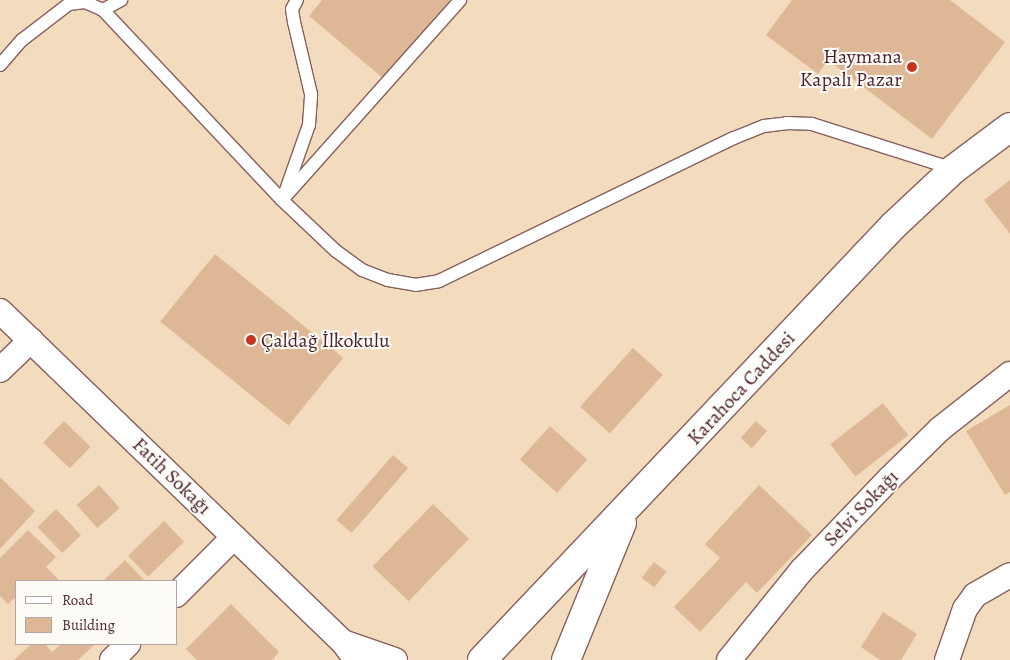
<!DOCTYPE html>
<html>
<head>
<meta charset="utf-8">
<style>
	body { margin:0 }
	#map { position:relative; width:1010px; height:660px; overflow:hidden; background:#f2dcbd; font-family:Alegreya,serif }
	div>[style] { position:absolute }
	.building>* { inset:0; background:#deb896; transform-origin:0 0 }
	.roads { filter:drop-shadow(1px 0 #85615e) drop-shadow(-1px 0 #85615e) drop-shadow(0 1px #85615e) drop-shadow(0 -1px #85615e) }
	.service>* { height:12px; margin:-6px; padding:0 6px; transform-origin:6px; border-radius:6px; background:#fff }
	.minor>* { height:24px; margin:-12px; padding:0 12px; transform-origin:12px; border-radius:12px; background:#fff }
	.tertiary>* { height:28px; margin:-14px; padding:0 14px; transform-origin:14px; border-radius:14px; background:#fff }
	.dots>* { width:14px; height:14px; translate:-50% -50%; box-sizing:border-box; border:2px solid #fdfcf7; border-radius:50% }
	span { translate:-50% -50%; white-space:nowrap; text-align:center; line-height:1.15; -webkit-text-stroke:4px #fdfcf7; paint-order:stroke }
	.poi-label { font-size:20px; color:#4a1f2b }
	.right { translate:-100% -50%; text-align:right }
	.left { translate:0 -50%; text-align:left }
	.street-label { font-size:20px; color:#4a1f2b }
	.legend { position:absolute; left:15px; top:580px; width:162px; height:65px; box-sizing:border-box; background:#fdfcf7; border:1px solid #b5a4a5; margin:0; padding:6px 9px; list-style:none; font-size:15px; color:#4a1f2b }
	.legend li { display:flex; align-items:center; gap:10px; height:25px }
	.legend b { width:25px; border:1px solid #b5a4a5 }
</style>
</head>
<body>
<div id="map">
	<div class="building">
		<div style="clip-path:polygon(322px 0,450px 0,384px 79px,309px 16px)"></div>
		<div style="clip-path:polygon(792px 0,950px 0,1005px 42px,932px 139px,828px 60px,818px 74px,766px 35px)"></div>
		<div style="clip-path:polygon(1010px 180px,1010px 234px,984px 200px)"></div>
		<div style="left:215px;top:254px;width:165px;height:87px;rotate:39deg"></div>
		<div style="left:633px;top:348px;width:40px;height:79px;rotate:42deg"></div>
		<div style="left:883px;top:403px;width:41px;height:67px;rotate:52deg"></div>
		<div style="clip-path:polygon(1010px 405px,1010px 492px,1005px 495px,966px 431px)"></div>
		<div style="left:64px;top:421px;width:37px;height:30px;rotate:44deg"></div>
		<div style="left:756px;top:421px;width:15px;height:23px;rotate:42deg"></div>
		<div style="left:550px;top:426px;width:50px;height:45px;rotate:42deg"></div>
		<div style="left:393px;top:455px;width:20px;height:86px;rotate:41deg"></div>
		<div style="clip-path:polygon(0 477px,35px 511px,0 549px)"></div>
		<div style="left:99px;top:485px;width:31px;height:30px;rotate:48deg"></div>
		<div style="clip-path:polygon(759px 485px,812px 535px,757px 593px,746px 582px,700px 632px,674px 607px,720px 558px,705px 544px)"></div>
		<div style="left:433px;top:504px;width:50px;height:87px;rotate:44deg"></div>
		<div style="left:56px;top:509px;width:36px;height:26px;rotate:46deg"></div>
		<div style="left:164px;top:521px;width:29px;height:50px;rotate:46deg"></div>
		<div style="clip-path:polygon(28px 530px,56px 557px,46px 567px,60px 581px,16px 581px,16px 597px,8px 604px,0 596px,0 558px)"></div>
		<div style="clip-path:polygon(125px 560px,145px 581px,103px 581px)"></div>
		<div style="left:654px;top:562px;width:16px;height:20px;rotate:38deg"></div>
		<div style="clip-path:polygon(231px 604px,279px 652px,272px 660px,197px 660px,186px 649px)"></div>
		<div style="clip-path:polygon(883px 612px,917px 634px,901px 660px,880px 660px,861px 647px)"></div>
		<div style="clip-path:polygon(31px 644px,45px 644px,52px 652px,61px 644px,95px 644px,78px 660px,14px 660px)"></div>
	</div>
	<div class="roads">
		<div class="service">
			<div style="left:103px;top:10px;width:21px;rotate:-29deg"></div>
			<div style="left:0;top:65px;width:33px;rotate:-49deg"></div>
			<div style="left:22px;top:40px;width:59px;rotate:-37.5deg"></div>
			<div style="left:69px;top:4px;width:16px;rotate:-7deg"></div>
			<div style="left:85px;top:2px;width:20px;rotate:24deg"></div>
			<div style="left:103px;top:10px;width:261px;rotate:46.7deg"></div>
			<div style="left:282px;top:200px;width:74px;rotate:43.4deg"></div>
			<div style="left:336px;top:251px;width:32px;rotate:36deg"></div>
			<div style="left:362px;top:270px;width:28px;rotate:21deg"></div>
			<div style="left:388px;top:280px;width:27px;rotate:10deg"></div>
			<div style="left:415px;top:285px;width:24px;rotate:-9deg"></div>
			<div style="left:439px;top:281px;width:328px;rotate:-25.9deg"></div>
			<div style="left:734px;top:138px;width:32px;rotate:-22deg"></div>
			<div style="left:764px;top:126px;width:23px;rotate:-7deg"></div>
			<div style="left:787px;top:123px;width:25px;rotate:2deg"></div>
			<div style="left:812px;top:124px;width:149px;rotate:17.6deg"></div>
			<div style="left:285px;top:193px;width:72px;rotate:-70.6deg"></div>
			<div style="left:309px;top:125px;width:31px;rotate:-86deg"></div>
			<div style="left:311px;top:94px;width:74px;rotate:-103.3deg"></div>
			<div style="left:294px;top:22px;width:13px;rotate:-99deg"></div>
			<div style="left:292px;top:9px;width:10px;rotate:-61deg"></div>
			<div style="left:282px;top:200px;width:268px;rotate:-48.3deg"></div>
		</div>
		<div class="minor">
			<div style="left:0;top:311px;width:477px;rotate:44deg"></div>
			<div style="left:343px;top:642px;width:22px;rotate:54deg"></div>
			<div style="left:0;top:370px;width:43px;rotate:-44.1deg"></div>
			<div style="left:176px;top:595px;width:82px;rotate:-45deg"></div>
			<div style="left:343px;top:642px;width:55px;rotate:19.1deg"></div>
			<div style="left:112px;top:660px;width:23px;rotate:-45deg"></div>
			<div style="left:729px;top:660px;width:116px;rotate:-51deg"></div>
			<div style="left:802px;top:570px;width:127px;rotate:-46.3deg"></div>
			<div style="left:890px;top:478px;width:70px;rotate:-44.4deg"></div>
			<div style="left:940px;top:429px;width:89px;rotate:-38.2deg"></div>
			<div style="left:947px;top:660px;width:54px;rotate:-70.6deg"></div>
			<div style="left:965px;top:609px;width:17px;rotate:-54deg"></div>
			<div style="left:975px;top:595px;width:40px;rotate:-29.7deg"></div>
		</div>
		<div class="tertiary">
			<div style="left:482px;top:660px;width:598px;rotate:-46.56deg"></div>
			<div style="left:893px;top:226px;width:83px;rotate:-43.1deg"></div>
			<div style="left:954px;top:169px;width:70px;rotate:-36.9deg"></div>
			<div style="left:566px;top:660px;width:148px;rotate:-67.8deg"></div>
		</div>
	</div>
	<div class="dots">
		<div style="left:912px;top:67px;background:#c8321e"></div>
		<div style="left:251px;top:340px;background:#c8321e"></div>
	</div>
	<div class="poi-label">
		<span class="right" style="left:902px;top:68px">Haymana<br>Kapalı Pazar</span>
		<span class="left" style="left:261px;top:340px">Çaldağ İlkokulu</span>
	</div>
	<div class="street-label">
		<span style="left:741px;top:388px;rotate:-47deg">Karahoca Caddesi</span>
		<span style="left:172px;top:476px;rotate:44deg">Fatih Sokağı</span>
		<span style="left:861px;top:508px;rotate:-46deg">Selvi Sokağı</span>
	</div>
	<ul class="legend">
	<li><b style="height:6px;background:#fff"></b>Road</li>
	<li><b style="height:14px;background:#deb896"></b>Building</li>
	</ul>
</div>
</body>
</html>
